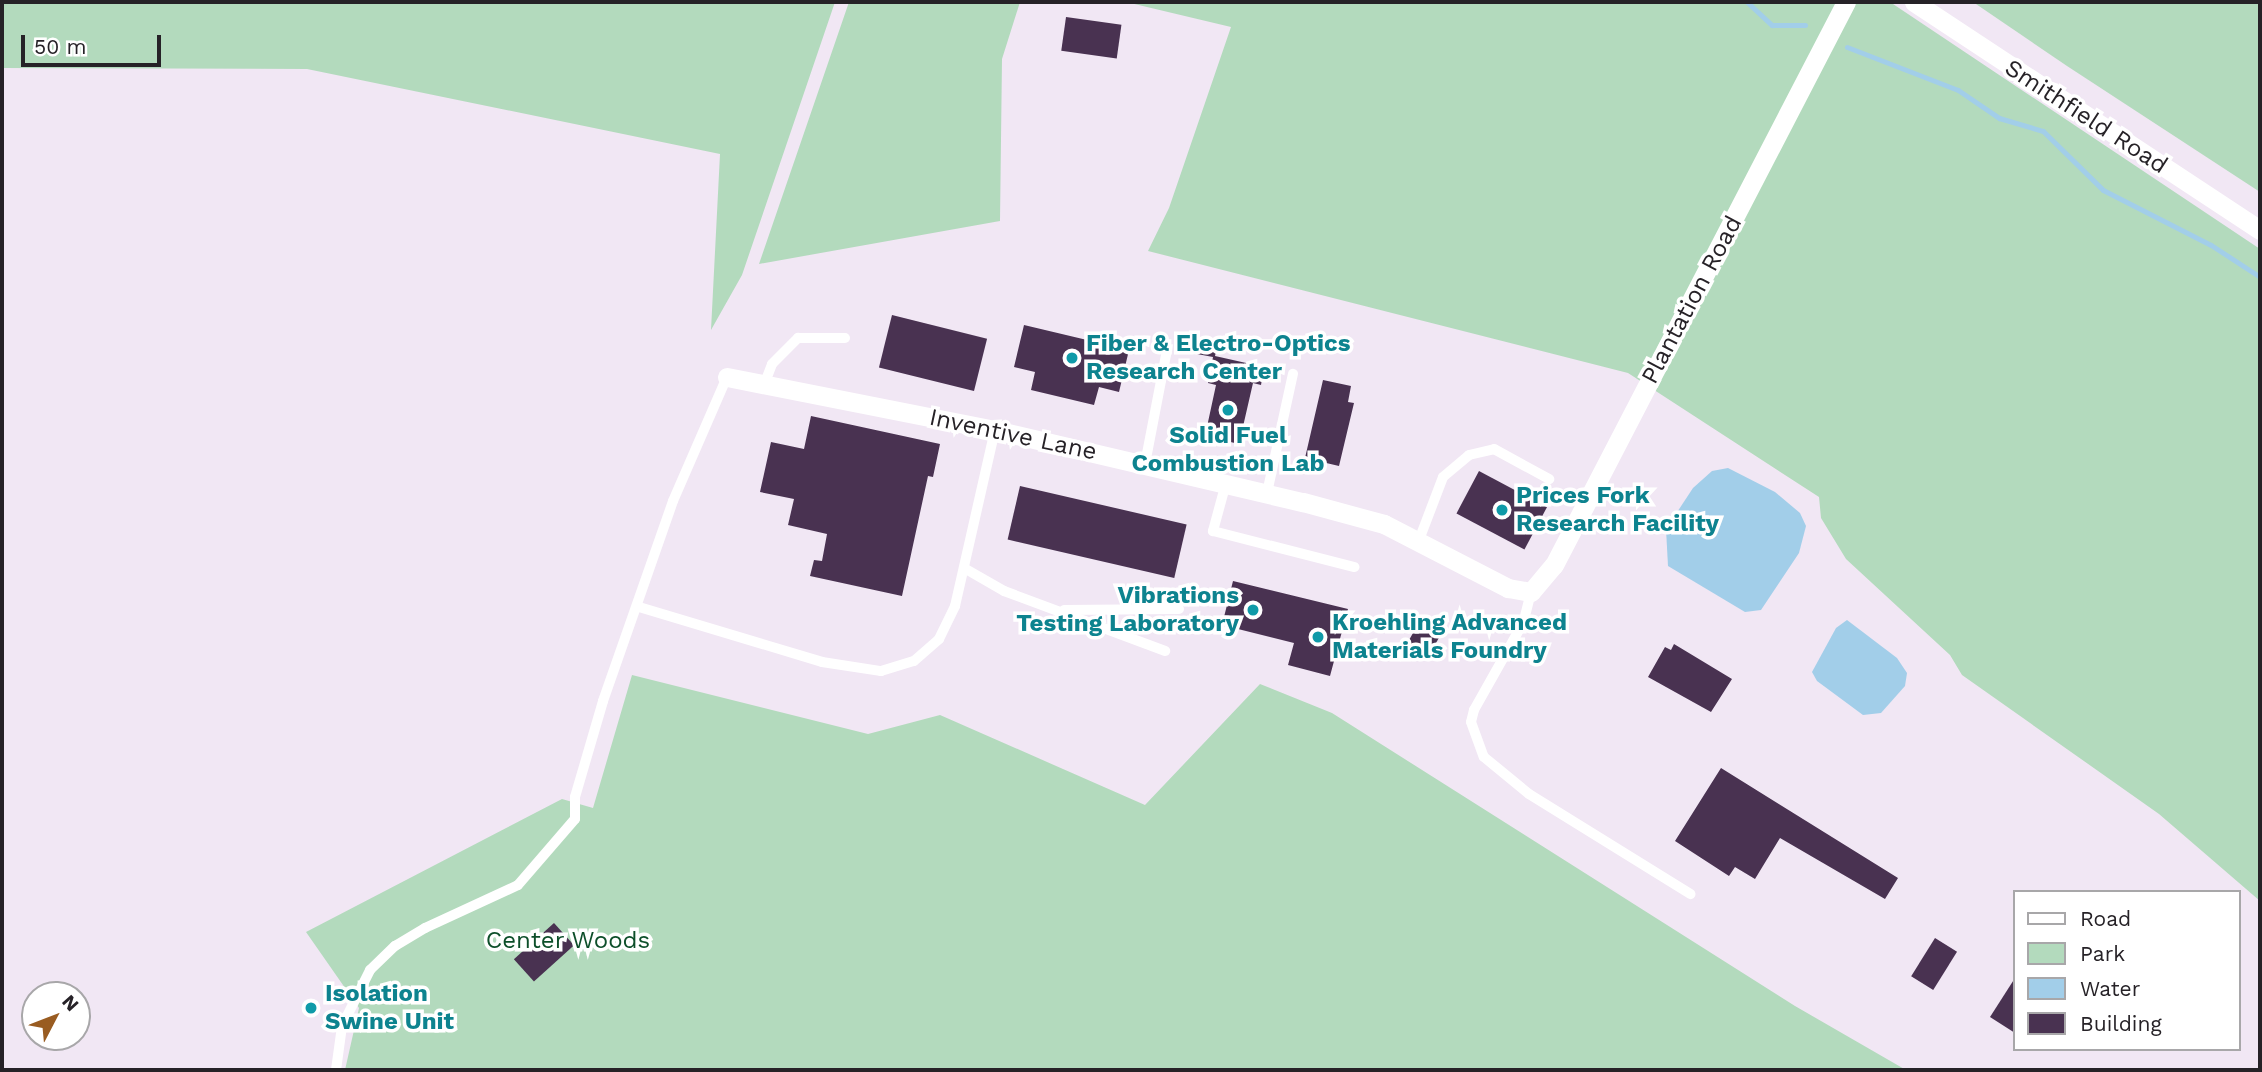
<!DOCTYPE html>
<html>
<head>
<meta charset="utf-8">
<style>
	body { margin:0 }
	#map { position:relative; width:2262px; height:1072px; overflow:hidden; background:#f1e7f4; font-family:"Work Sans",sans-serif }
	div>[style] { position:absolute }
	.green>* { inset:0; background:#b3dabd }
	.water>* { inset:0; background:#a2cee9 }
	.stream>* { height:5px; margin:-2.5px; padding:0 2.5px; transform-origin:2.5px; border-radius:2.5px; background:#a2cee9 }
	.building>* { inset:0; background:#493251; transform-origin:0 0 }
	.lane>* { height:10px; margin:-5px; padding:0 5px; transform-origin:5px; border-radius:5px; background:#fff }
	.street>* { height:19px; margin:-9.5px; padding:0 9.5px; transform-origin:9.5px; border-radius:9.5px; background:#fff }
	.dots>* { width:19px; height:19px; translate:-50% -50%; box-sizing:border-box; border:4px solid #fff; border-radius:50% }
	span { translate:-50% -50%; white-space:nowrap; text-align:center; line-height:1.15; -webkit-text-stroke:7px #fff; paint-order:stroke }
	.street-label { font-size:24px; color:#262227 }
	.culture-label { font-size:24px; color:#0d838f; font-weight:700 }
	.left { translate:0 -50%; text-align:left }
	.right { translate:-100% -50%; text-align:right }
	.park-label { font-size:24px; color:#0d4f2a }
	.frame { position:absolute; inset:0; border:4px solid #262227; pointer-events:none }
	.legend { position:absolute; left:2013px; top:890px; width:228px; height:161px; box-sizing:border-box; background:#fff; border:2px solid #a8a7a9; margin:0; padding:9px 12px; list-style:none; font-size:21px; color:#262227 }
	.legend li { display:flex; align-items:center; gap:14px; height:35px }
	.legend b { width:35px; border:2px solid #a8a7a9 }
	.north { position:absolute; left:21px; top:981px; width:70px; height:70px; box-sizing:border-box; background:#fff; border:2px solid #a8a7a9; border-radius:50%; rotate:48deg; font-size:19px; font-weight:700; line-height:28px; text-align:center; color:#262227 }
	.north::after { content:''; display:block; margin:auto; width:24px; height:32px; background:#995c21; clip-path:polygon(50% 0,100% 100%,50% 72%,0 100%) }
	.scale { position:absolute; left:21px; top:35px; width:140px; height:32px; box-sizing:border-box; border:4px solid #262227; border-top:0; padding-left:9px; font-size:21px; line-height:24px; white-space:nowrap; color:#262227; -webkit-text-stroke:5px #fff; paint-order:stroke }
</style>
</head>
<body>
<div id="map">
	<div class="green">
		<div style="clip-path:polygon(2px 2px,835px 2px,742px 275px,711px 330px,720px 154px,307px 69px,2px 68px)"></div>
		<div style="clip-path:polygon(849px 2px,1020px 2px,1002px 59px,1000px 221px,759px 264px)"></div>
		<div style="clip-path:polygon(1126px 2px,1890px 2px,2260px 249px,2260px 901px,2159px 814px,1962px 675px,1950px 655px,1846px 559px,1821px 518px,1819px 497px,1628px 373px,1148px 251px,1169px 208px,1231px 27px)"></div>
		<div style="clip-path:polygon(1973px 2px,2260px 2px,2260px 192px,2067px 66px)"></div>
		<div style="clip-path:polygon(632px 675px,868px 734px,940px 715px,1145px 805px,1260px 684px,1332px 713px,1795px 1006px,1906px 1070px,345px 1070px,359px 1008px,306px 932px,562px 799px,593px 808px)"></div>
	</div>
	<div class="water">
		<div style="clip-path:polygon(1728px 468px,1775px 492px,1800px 513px,1806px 526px,1799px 553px,1761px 610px,1745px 612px,1668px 566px,1666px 529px,1693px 488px,1712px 471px)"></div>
		<div style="clip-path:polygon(1847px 620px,1897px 658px,1907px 673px,1905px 686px,1881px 713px,1863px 715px,1817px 681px,1812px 672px,1836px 628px)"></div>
	</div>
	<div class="stream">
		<div style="left:1747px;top:2px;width:34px;rotate:43deg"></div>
		<div style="left:1772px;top:25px;width:33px"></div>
		<div style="left:1847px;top:47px;width:119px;rotate:21.2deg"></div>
		<div style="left:1958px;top:90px;width:50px;rotate:34.3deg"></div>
		<div style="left:1999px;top:118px;width:46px;rotate:16.5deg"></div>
		<div style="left:2043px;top:131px;width:84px;rotate:44.5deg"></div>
		<div style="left:2103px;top:190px;width:121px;rotate:27deg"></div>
		<div style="left:2211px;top:245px;width:59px;rotate:33.1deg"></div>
	</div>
	<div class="building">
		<div style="left:1066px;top:17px;width:56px;height:34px;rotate:8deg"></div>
		<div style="left:892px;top:315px;width:98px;height:54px;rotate:14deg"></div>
		<div style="clip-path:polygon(1024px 325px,1129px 350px,1119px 392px,1099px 387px,1094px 405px,1031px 390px,1035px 372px,1014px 367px)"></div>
		<div style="clip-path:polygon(1201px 339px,1218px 343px,1215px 356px,1264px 367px,1261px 385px,1253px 383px,1239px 444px,1205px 436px,1216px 385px,1208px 383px,1213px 357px,1197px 354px)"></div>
		<div style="clip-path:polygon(1323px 380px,1351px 386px,1348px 402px,1354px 403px,1339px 466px,1305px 458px)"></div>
		<div style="clip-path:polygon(811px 416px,940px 444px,933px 477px,928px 476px,902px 596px,810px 576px,814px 560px,822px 561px,827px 534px,788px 525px,794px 499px,760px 492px,771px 442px,804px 449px)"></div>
		<div style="left:1479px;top:471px;width:77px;height:48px;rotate:28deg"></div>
		<div style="left:1020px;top:486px;width:171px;height:55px;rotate:13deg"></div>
		<div style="clip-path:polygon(1233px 581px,1348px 609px,1330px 676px,1288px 665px,1294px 643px,1222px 625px)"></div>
		<div style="left:1423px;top:615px;width:25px;height:37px;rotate:29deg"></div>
		<div style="clip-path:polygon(1674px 644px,1732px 679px,1711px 712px,1648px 677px,1665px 647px,1671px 650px)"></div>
		<div style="clip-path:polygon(1721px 768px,1898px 878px,1885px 899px,1780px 838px,1755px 879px,1735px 867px,1729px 876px,1675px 841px)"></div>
		<div style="left:554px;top:923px;width:30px;height:54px;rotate:48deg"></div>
		<div style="left:1935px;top:938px;width:26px;height:45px;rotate:32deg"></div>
		<div style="clip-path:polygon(2015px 978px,2015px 1033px,1990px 1017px)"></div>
	</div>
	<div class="lane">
		<div style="left:764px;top:385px;width:22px;rotate:-69deg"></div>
		<div style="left:772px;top:364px;width:37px;rotate:-45deg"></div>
		<div style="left:798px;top:338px;width:47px"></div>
		<div style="left:1145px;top:464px;width:116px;rotate:-79.1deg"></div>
		<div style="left:1226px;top:483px;width:50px;rotate:105.2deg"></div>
		<div style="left:1213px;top:531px;width:146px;rotate:14.3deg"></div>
		<div style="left:1267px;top:493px;width:122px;rotate:-77.7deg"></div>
		<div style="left:1419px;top:540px;width:67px;rotate:-69.1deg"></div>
		<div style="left:1443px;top:477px;width:34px;rotate:-40deg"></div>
		<div style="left:1469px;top:455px;width:26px;rotate:-13deg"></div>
		<div style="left:1494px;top:449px;width:63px;rotate:28.6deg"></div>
		<div style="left:964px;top:568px;width:46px;rotate:29.9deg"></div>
		<div style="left:1004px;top:591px;width:172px;rotate:20.4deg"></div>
		<div style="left:1531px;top:592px;width:32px;rotate:104deg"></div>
		<div style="left:1523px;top:623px;width:100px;rotate:119.4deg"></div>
		<div style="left:1474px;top:710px;width:12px;rotate:104deg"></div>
		<div style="left:1471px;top:722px;width:37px;rotate:70deg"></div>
		<div style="left:1484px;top:757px;width:58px;rotate:39.4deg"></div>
		<div style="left:1529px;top:794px;width:190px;rotate:31.8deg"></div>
		<div style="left:639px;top:607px;width:191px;rotate:16.7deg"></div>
		<div style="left:822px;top:662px;width:60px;rotate:8.7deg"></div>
		<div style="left:881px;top:671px;width:34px;rotate:-17deg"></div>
		<div style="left:914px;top:661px;width:33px;rotate:-41deg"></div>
		<div style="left:939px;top:639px;width:37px;rotate:-64deg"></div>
		<div style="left:955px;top:606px;width:180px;rotate:-77.2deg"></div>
		<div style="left:1064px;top:610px;width:115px;rotate:-0.5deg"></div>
		<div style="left:336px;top:1070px;width:44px;rotate:-82.2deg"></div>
		<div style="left:342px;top:1026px;width:63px;rotate:-63.4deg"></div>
		<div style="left:370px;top:970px;width:35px;rotate:-44deg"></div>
		<div style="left:395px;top:946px;width:35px;rotate:-31deg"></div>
		<div style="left:425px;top:928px;width:102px;rotate:-24.8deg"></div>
		<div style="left:518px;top:885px;width:87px;rotate:-49.2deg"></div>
		<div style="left:575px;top:819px;width:22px;rotate:-90deg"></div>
		<div style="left:575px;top:797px;width:100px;rotate:-73.7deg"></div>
		<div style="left:603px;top:701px;width:212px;rotate:-70.7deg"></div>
		<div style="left:673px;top:501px;width:135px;rotate:-66.5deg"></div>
	</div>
	<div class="street">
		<div style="left:1914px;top:2px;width:414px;rotate:33.4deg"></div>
		<div style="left:727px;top:377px;width:273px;rotate:11.2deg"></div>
		<div style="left:995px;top:430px;width:316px;rotate:13.2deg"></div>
		<div style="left:1303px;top:502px;width:84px;rotate:15.2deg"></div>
		<div style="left:1384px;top:524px;width:140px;rotate:27.3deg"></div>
		<div style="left:1508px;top:588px;width:23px;rotate:10deg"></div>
		<div style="left:1531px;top:592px;width:35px;rotate:-50deg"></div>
		<div style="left:1554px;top:565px;width:634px;rotate:-62.59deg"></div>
	</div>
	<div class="dots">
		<div style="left:1072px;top:358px;background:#0f9aa8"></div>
		<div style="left:1228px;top:410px;background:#0f9aa8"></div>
		<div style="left:1502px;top:510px;background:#0f9aa8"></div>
		<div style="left:1253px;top:610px;background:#0f9aa8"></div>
		<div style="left:1318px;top:637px;background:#0f9aa8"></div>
		<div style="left:311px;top:1008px;background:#0f9aa8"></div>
	</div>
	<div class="street-label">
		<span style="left:2086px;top:117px;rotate:33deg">Smithfield Road</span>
		<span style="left:1692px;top:300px;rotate:-62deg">Plantation Road</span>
		<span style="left:1013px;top:435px;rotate:12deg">Inventive Lane</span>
	</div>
	<div class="culture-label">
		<span class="left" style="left:1086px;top:358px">Fiber &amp; Electro-Optics<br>Research Center</span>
		<span style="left:1228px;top:450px">Solid Fuel<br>Combustion Lab</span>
		<span class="left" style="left:1516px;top:510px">Prices Fork<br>Research Facility</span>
		<span class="right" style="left:1239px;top:610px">Vibrations<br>Testing Laboratory</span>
		<span class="left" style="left:1332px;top:637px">Kroehling Advanced<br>Materials Foundry</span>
		<span class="left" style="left:325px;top:1008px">Isolation<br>Swine Unit</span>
	</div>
	<div class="park-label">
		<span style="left:568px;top:941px">Center Woods</span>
	</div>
	<div class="frame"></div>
	<ul class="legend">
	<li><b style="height:9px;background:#fff"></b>Road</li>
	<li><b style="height:19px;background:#b3dabd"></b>Park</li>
	<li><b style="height:19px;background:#a2cee9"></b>Water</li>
	<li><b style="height:19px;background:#493251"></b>Building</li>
	</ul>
	<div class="north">N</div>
	<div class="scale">50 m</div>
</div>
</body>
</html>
